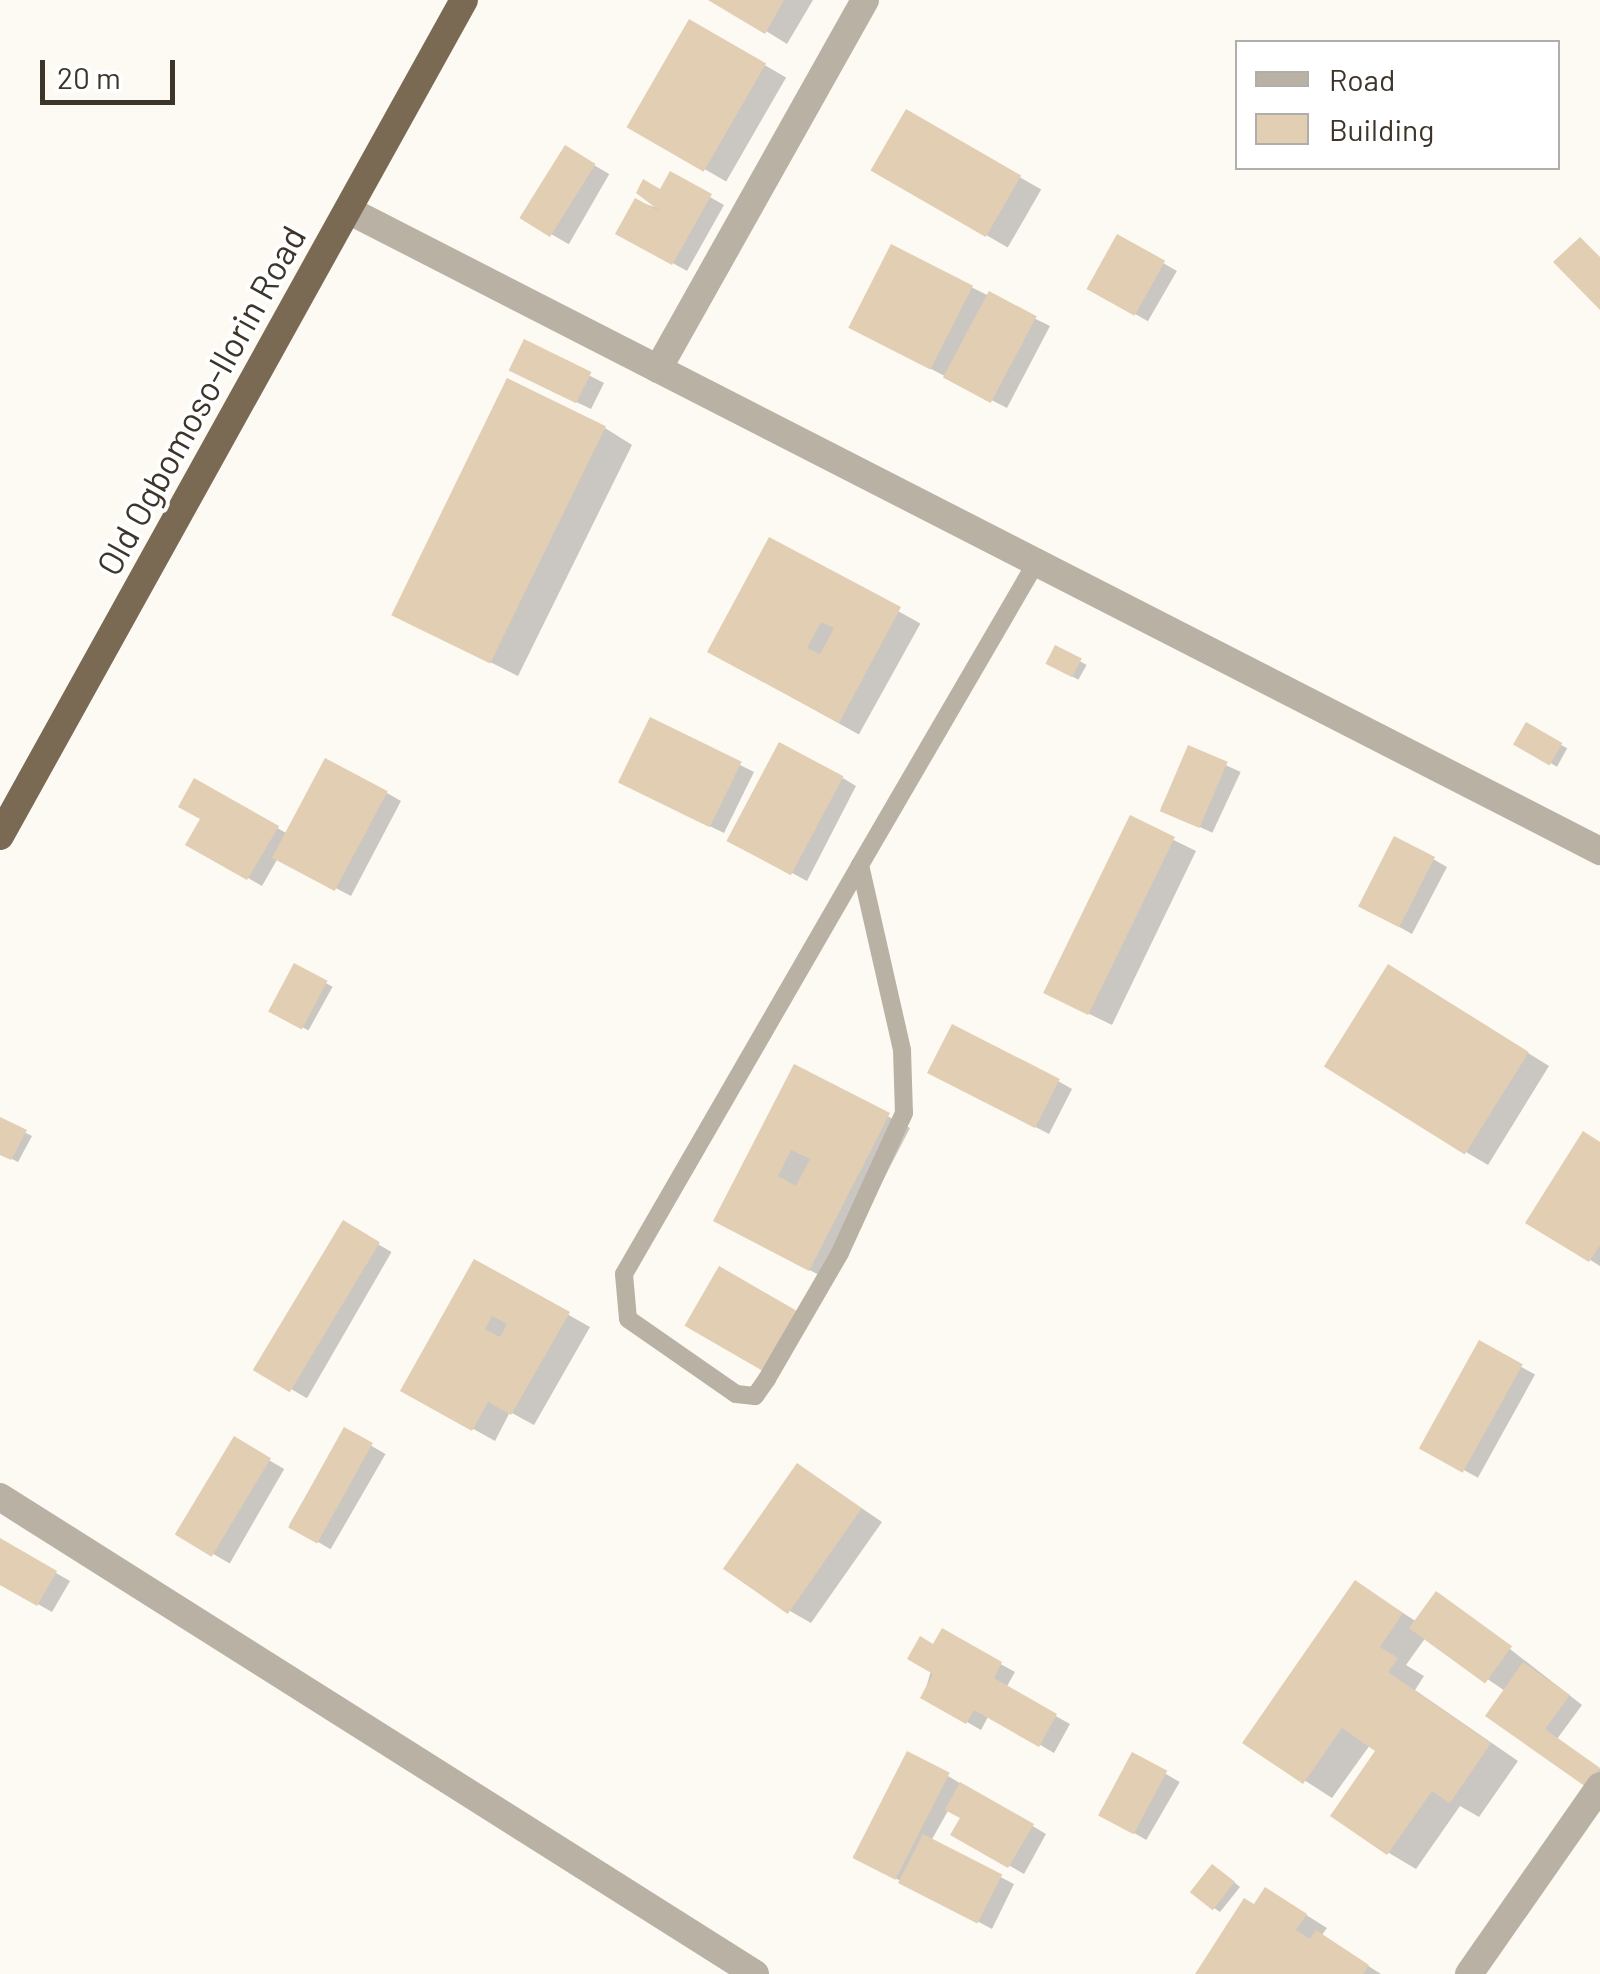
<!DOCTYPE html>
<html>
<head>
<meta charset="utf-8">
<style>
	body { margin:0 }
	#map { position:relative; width:1600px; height:1974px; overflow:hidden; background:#fdf9f3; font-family:Barlow,sans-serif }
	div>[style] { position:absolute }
	.shadow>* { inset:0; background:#0003; transform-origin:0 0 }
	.building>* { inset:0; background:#e2ceb2; transform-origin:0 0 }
	.service>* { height:18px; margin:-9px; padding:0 9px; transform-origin:9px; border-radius:9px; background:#bab1a5 }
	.minor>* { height:28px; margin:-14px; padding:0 14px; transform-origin:14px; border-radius:14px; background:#bab1a5 }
	.trunk>* { height:28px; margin:-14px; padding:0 14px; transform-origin:14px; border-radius:14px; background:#7a6a54 }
	span { translate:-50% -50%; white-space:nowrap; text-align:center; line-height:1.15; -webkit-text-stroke:8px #fff; paint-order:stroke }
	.street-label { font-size:35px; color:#3d352a }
	.legend { position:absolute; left:1235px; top:40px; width:325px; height:130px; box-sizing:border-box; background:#fff; border:2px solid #b1aeaa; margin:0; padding:12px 18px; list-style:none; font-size:30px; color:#3d352a }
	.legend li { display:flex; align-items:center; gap:20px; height:50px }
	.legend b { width:50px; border:2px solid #b1aeaa }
	.scale { position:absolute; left:40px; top:60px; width:135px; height:45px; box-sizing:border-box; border:5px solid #3d352a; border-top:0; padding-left:12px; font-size:30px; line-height:35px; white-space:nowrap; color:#3d352a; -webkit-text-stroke:8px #fff; paint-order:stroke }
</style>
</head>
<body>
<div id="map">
	<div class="shadow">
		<div style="clip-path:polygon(716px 0,813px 0,787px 44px)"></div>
		<div style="left:690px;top:22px;width:111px;height:120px;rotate:30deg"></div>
		<div style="left:907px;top:112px;width:155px;height:67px;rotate:30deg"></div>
		<div style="left:566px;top:149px;width:50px;height:81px;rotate:30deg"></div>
		<div style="clip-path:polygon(671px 175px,724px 205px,687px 271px,619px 233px,636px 201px,673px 213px,661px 192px)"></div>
		<div style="left:1118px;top:237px;width:68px;height:58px;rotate:30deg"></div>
		<div style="clip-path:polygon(971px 287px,1050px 326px,1007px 408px,865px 335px)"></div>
		<div style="clip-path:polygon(526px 343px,604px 383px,591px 409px,526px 378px)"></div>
		<div style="clip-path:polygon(605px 428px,632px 445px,518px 676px,394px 614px)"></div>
		<div style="left:770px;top:540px;width:172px;height:127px;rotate:29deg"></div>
		<div style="left:1056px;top:648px;width:35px;height:17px;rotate:29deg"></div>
		<div style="clip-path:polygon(651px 720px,754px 772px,724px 833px,635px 790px)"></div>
		<div style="left:1527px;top:726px;width:46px;height:21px;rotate:29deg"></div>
		<div style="left:1189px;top:748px;width:57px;height:67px;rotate:25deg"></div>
		<div style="clip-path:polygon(843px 778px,856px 786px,807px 881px,745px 848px)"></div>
		<div style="clip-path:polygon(195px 782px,288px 834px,387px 793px,401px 801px,351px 896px,278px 858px,262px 886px,188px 844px,203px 818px)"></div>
		<div style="clip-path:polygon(1131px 819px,1196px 851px,1112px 1025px,1069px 1004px)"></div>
		<div style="clip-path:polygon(1433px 859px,1447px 867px,1412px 934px,1360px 905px)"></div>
		<div style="left:295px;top:966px;width:43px;height:50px;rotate:29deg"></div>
		<div style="clip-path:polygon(1410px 980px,1549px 1066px,1488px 1165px,1466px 1152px)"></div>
		<div style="clip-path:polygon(795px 1067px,910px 1128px,831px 1281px,737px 1233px)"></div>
		<div style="clip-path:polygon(944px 1080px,1058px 1081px,1072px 1089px,1049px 1134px)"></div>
		<div style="clip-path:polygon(0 1120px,32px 1136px,18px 1162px,0 1153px)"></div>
		<div style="clip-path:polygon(1600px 1144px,1600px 1266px,1529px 1222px)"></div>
		<div style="left:343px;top:1224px;width:56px;height:169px;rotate:30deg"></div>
		<div style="clip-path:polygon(475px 1262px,590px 1327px,534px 1425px,510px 1412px,495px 1441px,404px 1390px)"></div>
		<div style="left:1480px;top:1344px;width:63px;height:118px;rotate:29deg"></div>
		<div style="left:344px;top:1430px;width:48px;height:110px;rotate:30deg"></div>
		<div style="left:234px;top:1440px;width:58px;height:109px;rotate:30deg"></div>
		<div style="clip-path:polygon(819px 1479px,882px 1522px,811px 1623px,790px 1611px)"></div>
		<div style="clip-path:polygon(0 1541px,70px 1581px,52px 1612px,0 1583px)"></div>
		<div style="clip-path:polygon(1383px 1600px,1417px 1622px,1451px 1603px,1582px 1705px,1557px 1739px,1600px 1769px,1600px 1792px,1505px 1691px,1426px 1637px,1406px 1665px,1424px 1676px,1415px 1690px,1518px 1761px,1479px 1817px,1460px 1806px,1416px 1869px,1389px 1853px,1378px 1750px,1370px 1745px,1332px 1798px,1245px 1742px)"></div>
		<div style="clip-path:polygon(943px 1632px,1015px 1672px,1006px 1688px,1070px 1724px,1054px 1753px,989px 1715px,981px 1730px,923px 1697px)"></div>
		<div style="left:1133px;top:1755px;width:54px;height:67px;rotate:30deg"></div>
		<div style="clip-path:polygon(948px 1776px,1046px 1834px,1024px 1874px,953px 1834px,963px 1818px,949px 1809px,931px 1841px,1014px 1884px,992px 1929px,853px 1856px)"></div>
		<div style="clip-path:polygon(1219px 1870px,1240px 1887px,1220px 1912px,1214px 1908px)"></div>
		<div style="clip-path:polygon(1287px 1903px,1327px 1928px,1321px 1936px,1381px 1974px,1198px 1974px,1255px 1907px)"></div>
	</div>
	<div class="building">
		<div style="clip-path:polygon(708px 0,784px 0,765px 34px)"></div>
		<div style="left:689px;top:19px;width:89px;height:125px;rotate:30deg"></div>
		<div style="left:906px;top:109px;width:133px;height:71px;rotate:30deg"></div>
		<div style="left:565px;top:145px;width:36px;height:86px;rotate:32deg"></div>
		<div style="clip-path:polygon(670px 171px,712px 194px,672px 265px,615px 234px,635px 198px,661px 212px,636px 193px,643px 179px,660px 189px)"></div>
		<div style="left:1117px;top:234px;width:55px;height:63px;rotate:29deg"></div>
		<div style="clip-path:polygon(1580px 237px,1600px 257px,1600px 310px,1553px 262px)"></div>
		<div style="left:891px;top:244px;width:92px;height:94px;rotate:27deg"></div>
		<div style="left:989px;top:291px;width:54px;height:98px;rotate:28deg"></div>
		<div style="left:524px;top:339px;width:75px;height:35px;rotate:26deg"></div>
		<div style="left:507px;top:378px;width:110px;height:264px;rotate:26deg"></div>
		<div style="clip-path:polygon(evenodd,769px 537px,901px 607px,839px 723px,707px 652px,769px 537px,821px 622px,834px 628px,820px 654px,807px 648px,821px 622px)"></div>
		<div style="left:1055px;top:645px;width:30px;height:21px;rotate:27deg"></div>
		<div style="left:650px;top:717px;width:102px;height:73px;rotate:26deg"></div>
		<div style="left:1526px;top:722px;width:42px;height:26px;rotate:30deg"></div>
		<div style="left:779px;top:742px;width:73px;height:112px;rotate:28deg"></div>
		<div style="left:1188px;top:745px;width:43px;height:72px;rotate:23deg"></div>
		<div style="left:325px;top:758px;width:71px;height:113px;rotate:28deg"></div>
		<div style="clip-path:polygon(194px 778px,279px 826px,247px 880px,185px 845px,200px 819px,178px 807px)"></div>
		<div style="left:1130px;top:815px;width:50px;height:198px;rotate:26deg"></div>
		<div style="left:1394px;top:836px;width:46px;height:79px;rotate:27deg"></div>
		<div style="left:294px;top:963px;width:38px;height:55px;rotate:28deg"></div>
		<div style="left:1388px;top:964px;width:166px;height:121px;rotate:32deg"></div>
		<div style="left:952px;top:1024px;width:121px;height:55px;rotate:27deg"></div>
		<div style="clip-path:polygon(evenodd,794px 1064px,890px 1113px,809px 1271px,713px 1221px,794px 1064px,791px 1150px,810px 1159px,796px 1186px,778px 1176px,791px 1150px)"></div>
		<div style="clip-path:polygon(0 1117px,27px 1130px,11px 1160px,0 1155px)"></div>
		<div style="clip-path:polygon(1583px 1131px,1600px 1142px,1600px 1245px,1589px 1262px,1525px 1223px)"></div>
		<div style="left:343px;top:1220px;width:43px;height:175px;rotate:31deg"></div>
		<div style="clip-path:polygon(evenodd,474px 1259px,570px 1312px,511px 1415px,488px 1402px,472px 1431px,400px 1391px,474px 1259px,492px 1316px,507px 1324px,500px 1337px,485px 1329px,492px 1316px)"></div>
		<div style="left:719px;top:1266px;width:90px;height:69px;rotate:30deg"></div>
		<div style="left:1479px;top:1340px;width:50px;height:124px;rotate:29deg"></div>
		<div style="left:344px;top:1427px;width:33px;height:115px;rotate:29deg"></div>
		<div style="left:234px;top:1436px;width:43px;height:115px;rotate:31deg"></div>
		<div style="left:797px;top:1463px;width:79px;height:129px;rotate:35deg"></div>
		<div style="clip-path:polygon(0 1538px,57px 1571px,37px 1606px,0 1585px)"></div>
		<div style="clip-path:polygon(1355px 1580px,1403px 1613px,1380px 1647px,1398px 1658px,1388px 1672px,1491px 1743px,1450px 1803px,1432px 1791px,1387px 1855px,1330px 1816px,1375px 1751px,1342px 1728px,1303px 1784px,1242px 1743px)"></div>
		<div style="left:1436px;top:1591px;width:94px;height:46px;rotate:36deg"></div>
		<div style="clip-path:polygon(942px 1628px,1002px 1662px,994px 1678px,1057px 1714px,1039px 1747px,974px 1710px,966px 1724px,920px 1698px,933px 1674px,907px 1659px,920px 1636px,933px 1644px)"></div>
		<div style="clip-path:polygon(1523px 1662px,1570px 1695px,1545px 1729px,1600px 1768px,1586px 1787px,1485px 1716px)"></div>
		<div style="left:907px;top:1751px;width:48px;height:120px;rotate:27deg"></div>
		<div style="left:1132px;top:1752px;width:40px;height:72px;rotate:28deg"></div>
		<div style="clip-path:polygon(960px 1782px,1034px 1824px,1008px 1868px,950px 1835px,960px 1818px,945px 1810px)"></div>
		<div style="left:923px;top:1834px;width:89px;height:55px;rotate:27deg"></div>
		<div style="left:1212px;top:1864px;width:29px;height:36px;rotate:38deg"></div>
		<div style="clip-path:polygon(1265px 1887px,1307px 1914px,1296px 1930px,1310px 1939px,1316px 1930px,1369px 1965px,1363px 1974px,1195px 1974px,1244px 1898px,1254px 1904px)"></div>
	</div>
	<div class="service">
		<div style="left:860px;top:865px;width:190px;rotate:77.2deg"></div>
		<div style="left:902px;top:1050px;width:63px;rotate:88.2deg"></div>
		<div style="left:904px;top:1113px;width:154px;rotate:114.6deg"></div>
		<div style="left:840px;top:1253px;width:146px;rotate:120.1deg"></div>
		<div style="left:767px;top:1379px;width:21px;rotate:125deg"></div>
		<div style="left:755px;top:1396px;width:19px;rotate:-174deg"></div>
		<div style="left:736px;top:1394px;width:131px;rotate:-145.2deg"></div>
		<div style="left:628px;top:1319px;width:45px;rotate:-95.1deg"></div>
		<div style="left:624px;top:1274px;width:472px;rotate:-60deg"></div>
		<div style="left:860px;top:865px;width:350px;rotate:-59.8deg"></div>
	</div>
	<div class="minor">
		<div style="left:348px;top:210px;width:1407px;rotate:27.11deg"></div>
		<div style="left:658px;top:369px;width:423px;rotate:-60.7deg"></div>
		<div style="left:0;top:1497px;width:893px;rotate:32.28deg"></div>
		<div style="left:1469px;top:1974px;width:229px;rotate:-55.1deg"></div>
	</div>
	<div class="trunk">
		<div style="left:0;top:836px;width:956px;rotate:-60.97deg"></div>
	</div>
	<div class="street-label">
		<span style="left:200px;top:400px;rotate:-61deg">Old Ogbomoso-Ilorin Road</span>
	</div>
	<ul class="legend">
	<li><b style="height:12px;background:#bab1a5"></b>Road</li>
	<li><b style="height:28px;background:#e2ceb2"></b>Building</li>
	</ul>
	<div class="scale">20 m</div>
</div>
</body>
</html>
